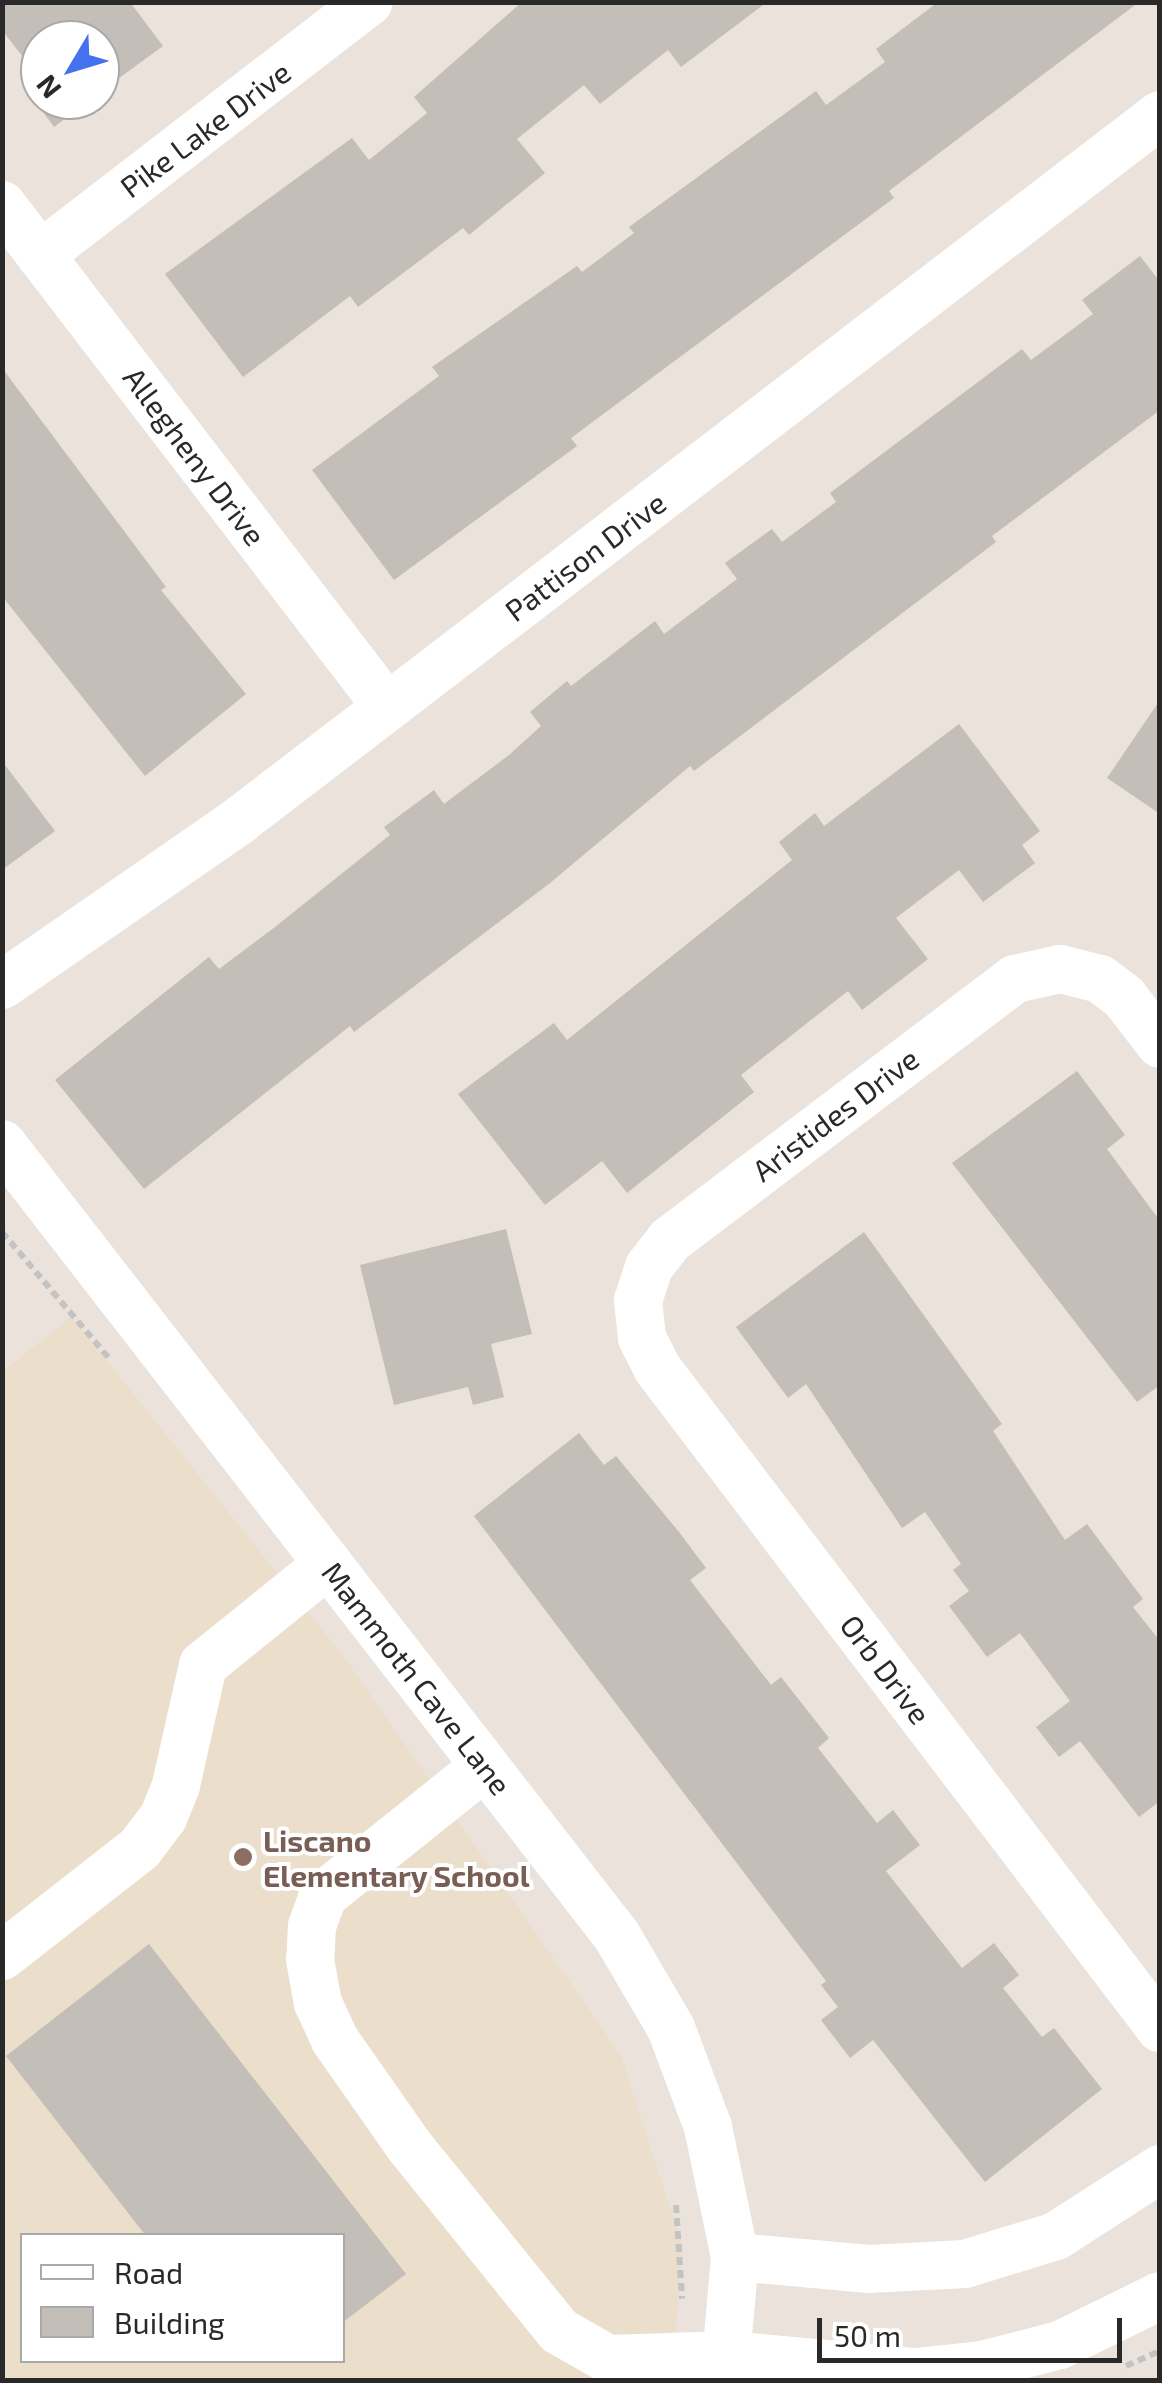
<!DOCTYPE html>
<html>
<head>
<meta charset="utf-8">
<style>
	body { margin:0 }
	#map { position:relative; width:1162px; height:2383px; overflow:hidden; background:#eae2db; font-family:"Exo 2",sans-serif }
	div>[style] { position:absolute }
	.education>* { inset:0; background:#ebdecb }
	.building>* { inset:0; background:#c3beb7 }
	.path>* { height:6px; margin-top:-3px; transform-origin:0; background:repeating-linear-gradient(90deg,#c3c3c3 0 8px,transparent 0 13px) }
	.minor>* { height:48px; margin:-24px; padding:0 24px; transform-origin:24px; border-radius:24px; background:#fff }
	.dots>* { width:28px; height:28px; translate:-50% -50%; box-sizing:border-box; border:5px solid #fff; border-radius:50% }
	span { translate:-50% -50%; white-space:nowrap; text-align:center; line-height:1.15; -webkit-text-stroke:8px #fff; paint-order:stroke }
	.street-label { font-size:30px; color:#292929 }
	.education-label { font-size:30px; color:#785e54; font-weight:700 }
	.left { translate:0 -50%; text-align:left }
	.frame { position:absolute; inset:0; border:5px solid #292929; pointer-events:none }
	.legend { position:absolute; left:20px; top:2233px; width:325px; height:130px; box-sizing:border-box; background:#fff; border:2px solid #a9a9a9; margin:0; padding:12px 18px; list-style:none; font-size:30px; color:#292929 }
	.legend li { display:flex; align-items:center; gap:20px; height:50px }
	.legend b { width:50px; border:2px solid #a9a9a9 }
	.north { position:absolute; left:20px; top:20px; width:100px; height:100px; box-sizing:border-box; background:#fff; border:2px solid #a9a9a9; border-radius:50%; rotate:232deg; font-size:28px; font-weight:700; line-height:40px; text-align:center; color:#292929 }
	.north::after { content:''; display:block; margin:auto; width:35px; height:45px; background:#4472ee; clip-path:polygon(50% 0,100% 100%,50% 72%,0 100%) }
	.scale { position:absolute; left:817px; top:2318px; width:305px; height:45px; box-sizing:border-box; border:5px solid #292929; border-top:0; padding-left:12px; font-size:30px; line-height:35px; white-space:nowrap; color:#292929; -webkit-text-stroke:8px #fff; paint-order:stroke }
</style>
</head>
<body>
<div id="map">
	<div class="education">
		<div style="clip-path:polygon(evenodd,72px 1317px,345px 1658px,621px 2056px,683px 2247px,671px 2380px,3px 2380px,3px 1371px,72px 1317px,22px 2236px,342px 2236px,342px 2360px,22px 2360px,22px 2236px)"></div>
	</div>
	<div class="building">
		<div style="clip-path:polygon(2px 2px,130px 2px,163px 46px,100px 92px,100px 40px,40px 40px,40px 100px,90px 100px,54px 127px,26px 89px,40px 79px,2px 30px)"></div>
		<div style="clip-path:polygon(522px 2px,767px 2px,681px 67px,668px 50px,600px 104px,584px 85px,517px 139px,545px 173px,469px 235px,463px 228px,358px 307px,350px 296px,243px 377px,165px 274px,352px 138px,369px 160px,427px 113px,414px 97px)"></div>
		<div style="clip-path:polygon(938px 2px,1139px 2px,889px 191px,894px 198px,571px 438px,577px 446px,394px 580px,312px 470px,439px 376px,432px 367px,577px 266px,582px 272px,634px 233px,629px 227px,816px 91px,826px 105px,885px 62px,876px 49px)"></div>
		<div style="clip-path:polygon(1140px 256px,1160px 282px,1160px 410px,992px 536px,996px 542px,694px 771px,690px 766px,550px 883px,354px 1032px,350px 1026px,144px 1189px,55px 1080px,209px 957px,219px 969px,275px 927px,390px 835px,384px 827px,434px 790px,444px 804px,509px 755px,541px 726px,530px 712px,567px 681px,571px 686px,655px 621px,664px 634px,737px 579px,725px 563px,772px 529px,782px 542px,836px 502px,830px 493px,1022px 349px,1031px 360px,1093px 314px,1082px 300px)"></div>
		<div style="clip-path:polygon(2px 368px,166px 587px,161px 590px,246px 694px,145px 776px,2px 596px)"></div>
		<div style="clip-path:polygon(1160px 700px,1160px 814px,1107px 778px)"></div>
		<div style="clip-path:polygon(959px 724px,1040px 831px,1022px 845px,1035px 863px,983px 902px,959px 870px,896px 918px,928px 959px,862px 1010px,848px 991px,741px 1075px,754px 1092px,627px 1193px,602px 1161px,545px 1205px,458px 1094px,554px 1023px,567px 1040px,792px 860px,779px 842px,815px 813px,824px 826px)"></div>
		<div style="clip-path:polygon(2px 761px,55px 831px,2px 870px)"></div>
		<div style="clip-path:polygon(1077px 1071px,1125px 1135px,1107px 1149px,1160px 1221px,1160px 1385px,1137px 1402px,952px 1163px)"></div>
		<div style="clip-path:polygon(506px 1229px,532px 1334px,491px 1344px,504px 1397px,473px 1405px,468px 1387px,394px 1405px,360px 1265px)"></div>
		<div style="clip-path:polygon(864px 1232px,1002px 1424px,993px 1431px,1065px 1540px,1087px 1524px,1143px 1599px,1133px 1607px,1160px 1641px,1160px 1801px,1139px 1817px,1080px 1741px,1059px 1757px,1036px 1727px,1070px 1701px,1020px 1633px,987px 1657px,949px 1606px,969px 1591px,953px 1570px,961px 1564px,925px 1512px,902px 1528px,806px 1384px,788px 1398px,736px 1327px)"></div>
		<div style="clip-path:polygon(579px 1433px,604px 1465px,616px 1456px,679px 1532px,706px 1568px,690px 1580px,771px 1685px,781px 1677px,829px 1738px,818px 1748px,877px 1823px,893px 1810px,920px 1845px,886px 1871px,962px 1968px,994px 1943px,1019px 1975px,1003px 1988px,1042px 2037px,1054px 2028px,1102px 2089px,985px 2182px,873px 2040px,850px 2058px,821px 2020px,838px 2007px,821px 1985px,826px 1981px,474px 1516px)"></div>
		<div style="clip-path:polygon(149px 1944px,406px 2274px,342px 2323px,342px 2236px,146px 2236px,6px 2056px)"></div>
	</div>
	<div class="path">
		<div style="left:2px;top:1232px;width:164px;rotate:49.7deg"></div>
		<div style="left:676px;top:2205px;width:94px;rotate:86.3deg"></div>
		<div style="left:1126px;top:2366px;width:37px;rotate:-24deg"></div>
	</div>
	<div class="minor">
		<div style="left:2px;top:205px;width:633px;rotate:52.51deg"></div>
		<div style="left:40px;top:255px;width:415px;rotate:-37.6deg"></div>
		<div style="left:2px;top:985px;width:290px;rotate:-34.7deg"></div>
		<div style="left:240px;top:820px;width:1159px;rotate:-37.46deg"></div>
		<div style="left:1160px;top:1044px;width:59px;rotate:-127.5deg"></div>
		<div style="left:1124px;top:997px;width:30px;rotate:-143deg"></div>
		<div style="left:1100px;top:979px;width:41px;rotate:-166deg"></div>
		<div style="left:1060px;top:969px;width:46px;rotate:167.5deg"></div>
		<div style="left:1015px;top:979px;width:433px;rotate:142.9deg"></div>
		<div style="left:670px;top:1240px;width:34px;rotate:128deg"></div>
		<div style="left:649px;top:1267px;width:35px;rotate:108deg"></div>
		<div style="left:638px;top:1300px;width:38px;rotate:84deg"></div>
		<div style="left:642px;top:1338px;width:34px;rotate:63deg"></div>
		<div style="left:657px;top:1368px;width:830px;rotate:52.69deg"></div>
		<div style="left:2px;top:1144px;width:1003px;rotate:52.17deg"></div>
		<div style="left:617px;top:1936px;width:107px;rotate:59.6deg"></div>
		<div style="left:671px;top:2028px;width:106px;rotate:69.5deg"></div>
		<div style="left:708px;top:2127px;width:133px;rotate:78.3deg"></div>
		<div style="left:735px;top:2257px;width:123px;rotate:95.1deg"></div>
		<div style="left:485px;top:1766px;width:208px;rotate:141.3deg"></div>
		<div style="left:323px;top:1896px;width:32px;rotate:110deg"></div>
		<div style="left:312px;top:1926px;width:34px;rotate:93deg"></div>
		<div style="left:310px;top:1960px;width:44px;rotate:79.5deg"></div>
		<div style="left:318px;top:2003px;width:41px;rotate:65.3deg"></div>
		<div style="left:335px;top:2040px;width:131px;rotate:55deg"></div>
		<div style="left:410px;top:2147px;width:237px;rotate:51deg"></div>
		<div style="left:559px;top:2331px;width:56px;rotate:29.7deg"></div>
		<div style="left:608px;top:2359px;width:120px;rotate:-1.9deg"></div>
		<div style="left:728px;top:2355px;width:188px;rotate:5.2deg"></div>
		<div style="left:915px;top:2372px;width:67px;rotate:-6deg"></div>
		<div style="left:982px;top:2365px;width:81px;rotate:-14.4deg"></div>
		<div style="left:1060px;top:2345px;width:111px;rotate:-26.1deg"></div>
		<div style="left:2px;top:1956px;width:175px;rotate:-38deg"></div>
		<div style="left:140px;top:1848px;width:38px;rotate:-53deg"></div>
		<div style="left:163px;top:1818px;width:35px;rotate:-68deg"></div>
		<div style="left:176px;top:1785px;width:123px;rotate:-77.3deg"></div>
		<div style="left:203px;top:1665px;width:161px;rotate:-38.9deg"></div>
		<div style="left:735px;top:2257px;width:135px;rotate:5.1deg"></div>
		<div style="left:869px;top:2269px;width:96px;rotate:-3deg"></div>
		<div style="left:965px;top:2264px;width:95px;rotate:-17.1deg"></div>
		<div style="left:1056px;top:2236px;width:124px;rotate:-32.8deg"></div>
	</div>
	<div class="dots">
		<div style="left:243px;top:1857px;background:#8d6e63"></div>
	</div>
	<div class="street-label">
		<span style="left:205px;top:129px;rotate:-37deg">Pike Lake Drive</span>
		<span style="left:195px;top:456px;rotate:53deg">Allegheny Drive</span>
		<span style="left:585px;top:556px;rotate:-37deg">Pattison Drive</span>
		<span style="left:835px;top:1114px;rotate:-37deg">Aristides Drive</span>
		<span style="left:886px;top:1669px;rotate:53deg">Orb Drive</span>
		<span style="left:417px;top:1678px;rotate:52deg">Mammoth Cave Lane</span>
	</div>
	<div class="education-label">
		<span class="left" style="left:263px;top:1857px">Liscano<br>Elementary School</span>
	</div>
	<div class="frame"></div>
	<ul class="legend">
	<li><b style="height:12px;background:#fff"></b>Road</li>
	<li><b style="height:28px;background:#c3beb7"></b>Building</li>
	</ul>
	<div class="north">N</div>
	<div class="scale">50 m</div>
</div>
</body>
</html>
